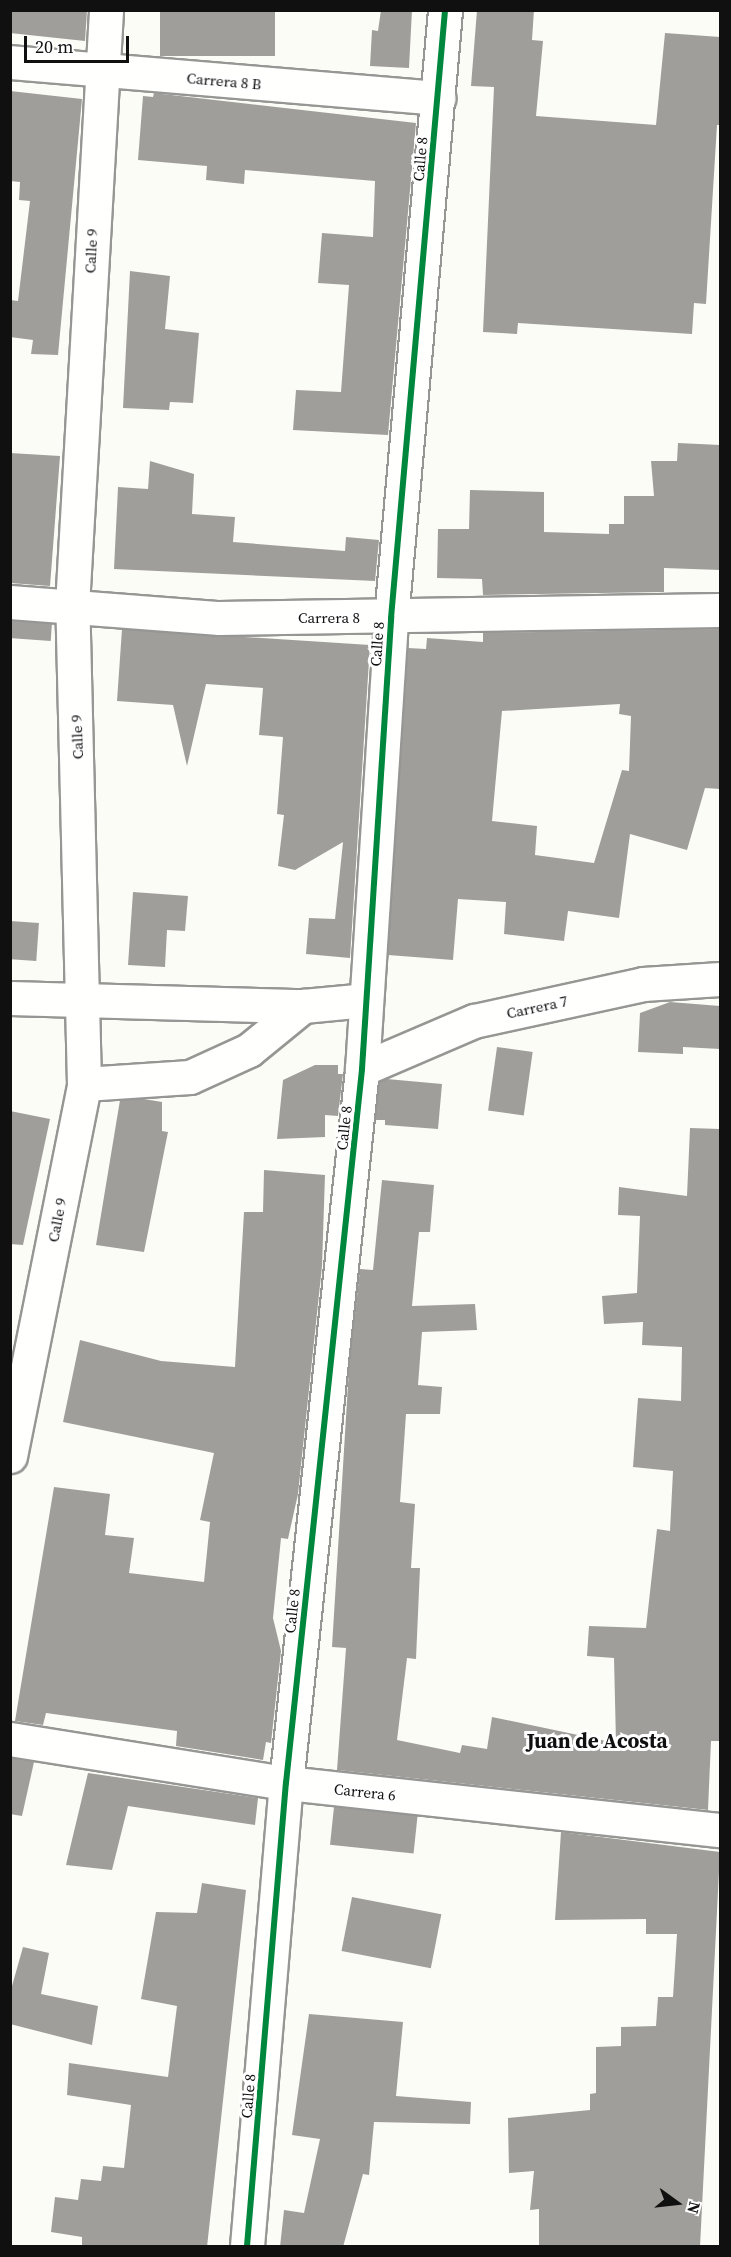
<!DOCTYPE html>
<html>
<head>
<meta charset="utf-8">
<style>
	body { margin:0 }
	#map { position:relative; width:731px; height:2257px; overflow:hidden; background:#fcfcf6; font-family:"Source Serif 4",serif }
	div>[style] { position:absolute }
	.building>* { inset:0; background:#a09e9b; transform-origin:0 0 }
	.roads { filter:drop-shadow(2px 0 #969694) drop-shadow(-2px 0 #969694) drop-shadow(0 2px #969694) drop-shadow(0 -2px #969694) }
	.street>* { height:33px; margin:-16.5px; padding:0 16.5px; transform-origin:16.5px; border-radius:16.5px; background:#fffffe }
	.cycleway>* { height:6px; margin:-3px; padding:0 3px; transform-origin:3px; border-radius:3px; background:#00873e }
	span { translate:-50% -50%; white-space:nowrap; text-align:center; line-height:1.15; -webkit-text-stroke:6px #fff; paint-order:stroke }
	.street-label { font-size:15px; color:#101010 }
	.district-label { font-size:21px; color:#101010; font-weight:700 }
	.frame { position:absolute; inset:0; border:12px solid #101010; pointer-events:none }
	.north { position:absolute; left:647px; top:2173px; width:60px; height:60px; -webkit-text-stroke:4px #fff; paint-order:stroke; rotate:105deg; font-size:16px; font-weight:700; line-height:24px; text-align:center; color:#101010 }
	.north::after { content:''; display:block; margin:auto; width:21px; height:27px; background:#101010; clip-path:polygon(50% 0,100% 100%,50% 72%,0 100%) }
	.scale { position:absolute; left:24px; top:36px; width:105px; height:27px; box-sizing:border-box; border:3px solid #101010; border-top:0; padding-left:8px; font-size:18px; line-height:21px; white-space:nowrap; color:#101010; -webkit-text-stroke:4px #fff; paint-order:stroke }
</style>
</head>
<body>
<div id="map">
	<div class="building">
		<div style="clip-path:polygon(10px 10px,87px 10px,85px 41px,10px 33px)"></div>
		<div style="left:160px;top:10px;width:115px;height:46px"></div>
		<div style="clip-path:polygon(381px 10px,412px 10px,409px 68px,370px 66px,372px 30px,378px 31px)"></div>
		<div style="clip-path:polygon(477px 10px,534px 10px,532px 40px,543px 41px,536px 116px,656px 125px,665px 33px,720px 37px,720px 125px,717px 125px,706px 304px,694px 303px,692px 334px,518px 323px,517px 334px,483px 332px,494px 87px,471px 86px)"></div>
		<div style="clip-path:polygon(10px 91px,82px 99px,58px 355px,31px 354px,33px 340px,10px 337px,10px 300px,18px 301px,30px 201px,19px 200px,20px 182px,10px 181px)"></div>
		<div style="clip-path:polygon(154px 93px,416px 123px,388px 435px,293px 430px,296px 390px,341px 392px,349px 285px,318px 283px,322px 233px,373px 237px,375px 181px,245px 170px,244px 184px,206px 180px,207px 166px,138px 160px,143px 96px,153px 97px)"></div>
		<div style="clip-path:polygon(130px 271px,170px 276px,165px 329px,199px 333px,193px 403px,170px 402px,169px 410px,123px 408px)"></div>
		<div style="clip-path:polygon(678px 443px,720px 445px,720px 570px,664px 568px,664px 592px,483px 595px,482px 579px,437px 578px,438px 529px,469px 529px,470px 490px,544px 492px,544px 532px,609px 534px,609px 524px,624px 524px,624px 496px,654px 496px,651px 461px,677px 461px)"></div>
		<div style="clip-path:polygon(10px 453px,60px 456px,50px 586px,10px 583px)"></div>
		<div style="clip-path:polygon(150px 461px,194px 474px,192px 514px,235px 517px,233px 542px,345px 551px,346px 537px,379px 540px,375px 581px,114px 569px,118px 487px,148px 489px)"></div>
		<div style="left:10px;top:621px;width:42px;height:17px;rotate:4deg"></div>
		<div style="clip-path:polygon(122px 629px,370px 645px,350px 958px,306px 954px,309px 918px,335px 919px,343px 842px,295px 870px,278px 866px,284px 815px,277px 814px,283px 737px,259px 735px,263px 688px,206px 684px,187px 766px,173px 705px,117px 701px)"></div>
		<div style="clip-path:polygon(evenodd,720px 629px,720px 789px,705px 788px,687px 850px,630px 834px,619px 918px,568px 911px,564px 941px,504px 934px,506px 902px,458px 899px,453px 960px,388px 955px,408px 648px,426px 649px,427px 638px,483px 642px,483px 633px,720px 629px,620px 704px,619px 714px,631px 716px,629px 771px,622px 770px,594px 863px,535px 855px,537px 826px,492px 821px,502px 711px,620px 704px)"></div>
		<div style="clip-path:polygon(133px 892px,188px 896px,185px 931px,167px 930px,165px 967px,128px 965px)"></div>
		<div style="left:10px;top:921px;width:29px;height:38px;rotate:4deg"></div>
		<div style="clip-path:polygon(670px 1002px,720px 1006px,720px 1049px,683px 1047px,683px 1054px,638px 1052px,640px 1013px)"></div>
		<div style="left:497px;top:1047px;width:36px;height:64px;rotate:8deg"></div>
		<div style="clip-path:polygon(315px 1065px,338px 1065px,338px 1074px,343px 1074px,338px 1116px,325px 1115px,325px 1137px,277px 1139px,283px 1080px)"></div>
		<div style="clip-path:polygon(387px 1079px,442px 1084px,438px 1129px,385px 1125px,385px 1120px,375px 1120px,379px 1082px)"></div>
		<div style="clip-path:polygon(144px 1099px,162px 1102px,162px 1131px,168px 1132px,144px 1252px,96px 1245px,120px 1100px)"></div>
		<div style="clip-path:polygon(10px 1111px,50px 1119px,23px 1245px,10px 1244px)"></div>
		<div style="clip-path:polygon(690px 1128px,720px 1129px,720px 1741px,711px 1741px,708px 1810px,337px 1770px,346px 1648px,332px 1647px,349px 1368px,360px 1269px,373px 1270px,382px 1180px,434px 1185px,430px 1232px,419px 1232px,412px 1306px,475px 1304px,477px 1330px,422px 1332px,418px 1385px,442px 1387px,440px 1414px,406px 1414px,400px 1502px,415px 1504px,411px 1568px,420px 1568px,416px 1659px,407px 1658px,397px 1740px,460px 1753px,462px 1745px,487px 1749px,492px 1717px,616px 1743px,614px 1658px,587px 1656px,589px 1626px,646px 1628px,657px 1529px,670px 1531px,673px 1471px,633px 1467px,638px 1398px,681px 1401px,682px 1347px,642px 1345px,643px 1322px,604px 1324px,602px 1296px,637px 1293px,640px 1216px,618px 1215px,619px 1187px,687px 1196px)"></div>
		<div style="clip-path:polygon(264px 1170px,325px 1175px,322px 1266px,298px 1494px,288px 1539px,281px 1538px,273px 1618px,281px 1651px,271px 1743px,266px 1742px,263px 1760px,176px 1746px,177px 1731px,46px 1713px,43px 1725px,15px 1721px,54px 1487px,110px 1494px,105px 1535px,134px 1538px,129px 1573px,204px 1582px,210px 1522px,200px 1520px,214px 1453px,63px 1422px,80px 1340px,161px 1361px,235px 1367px,244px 1212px,263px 1212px)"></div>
		<div style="clip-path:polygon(10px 1758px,34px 1762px,22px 1816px,10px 1814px)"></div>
		<div style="clip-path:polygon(88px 1773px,258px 1798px,255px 1825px,128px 1806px,112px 1870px,66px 1865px)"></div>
		<div style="left:334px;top:1807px;width:84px;height:38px;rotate:6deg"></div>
		<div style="clip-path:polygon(561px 1832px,720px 1852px,700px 2247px,539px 2247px,539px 2209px,530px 2210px,534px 2171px,509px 2173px,508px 2118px,590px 2110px,590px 2094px,596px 2093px,596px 2047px,621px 2046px,621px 2027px,656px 2026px,658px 1997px,673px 1997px,677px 1934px,646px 1934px,646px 1919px,555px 1920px)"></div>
		<div style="clip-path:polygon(202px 1883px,246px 1890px,207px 2247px,82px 2247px,82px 2237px,51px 2232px,55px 2197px,78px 2200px,81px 2179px,101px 2181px,103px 2166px,124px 2168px,131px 2105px,67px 2095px,69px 2063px,168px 2077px,177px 2006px,141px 1999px,156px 1912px,197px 1913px)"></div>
		<div style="left:352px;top:1897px;width:91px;height:55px;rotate:11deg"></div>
		<div style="clip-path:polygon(23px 1947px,49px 1953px,41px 1994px,98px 2006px,92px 2045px,10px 2024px,10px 1993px)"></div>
		<div style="clip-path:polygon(309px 2014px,403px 2022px,396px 2096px,471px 2102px,470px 2124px,374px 2122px,369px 2175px,363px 2174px,343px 2247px,280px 2247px,284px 2210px,304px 2213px,320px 2139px,292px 2135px)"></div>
	</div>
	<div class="roads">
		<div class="street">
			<div style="left:10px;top:62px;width:430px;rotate:4.8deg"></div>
			<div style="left:10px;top:602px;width:210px;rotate:4.4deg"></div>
			<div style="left:219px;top:618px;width:501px;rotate:-0.91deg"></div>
			<div style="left:10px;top:998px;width:293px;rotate:1.6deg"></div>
			<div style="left:303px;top:1006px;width:62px;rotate:-5.5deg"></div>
			<div style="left:362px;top:1069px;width:122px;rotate:-23.2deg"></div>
			<div style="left:474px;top:1021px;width:173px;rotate:-12.3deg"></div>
			<div style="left:643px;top:984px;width:77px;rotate:-3.7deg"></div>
			<div style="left:84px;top:1084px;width:106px;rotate:-3.8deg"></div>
			<div style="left:190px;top:1077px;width:65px;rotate:-24.6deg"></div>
			<div style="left:249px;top:1050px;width:70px;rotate:-39.2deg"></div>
			<div style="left:10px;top:1456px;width:379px;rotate:-78.7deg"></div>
			<div style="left:84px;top:1084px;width:478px;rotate:-91.4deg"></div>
			<div style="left:72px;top:606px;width:597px;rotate:-86.73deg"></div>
			<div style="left:10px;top:1739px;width:279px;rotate:9.1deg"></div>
			<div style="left:286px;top:1783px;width:437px;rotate:6.2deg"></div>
			<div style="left:247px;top:2246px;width:465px;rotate:-85.2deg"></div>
			<div style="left:286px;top:1783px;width:718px;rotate:-83.92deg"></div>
			<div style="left:362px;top:1069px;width:452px;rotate:-86.3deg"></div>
			<div style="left:391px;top:618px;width:610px;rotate:-84.92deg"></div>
		</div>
	</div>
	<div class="cycleway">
		<div style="left:247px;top:2246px;width:465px;rotate:-85.2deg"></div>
		<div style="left:286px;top:1783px;width:718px;rotate:-83.92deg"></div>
		<div style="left:362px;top:1069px;width:452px;rotate:-86.3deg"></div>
		<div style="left:391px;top:618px;width:610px;rotate:-84.92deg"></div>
	</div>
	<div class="street-label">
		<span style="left:224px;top:81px;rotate:5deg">Carrera 8 B</span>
		<span style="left:420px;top:159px;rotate:-85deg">Calle 8</span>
		<span style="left:91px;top:251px;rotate:-87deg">Calle 9</span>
		<span style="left:329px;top:618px">Carrera 8</span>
		<span style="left:377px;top:644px;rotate:-86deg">Calle 8</span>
		<span style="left:77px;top:737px;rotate:-92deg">Calle 9</span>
		<span style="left:537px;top:1007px;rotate:-12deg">Carrera 7</span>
		<span style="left:344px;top:1128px;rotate:-84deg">Calle 8</span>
		<span style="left:57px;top:1220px;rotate:-79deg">Calle 9</span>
		<span style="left:292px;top:1611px;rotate:-84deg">Calle 8</span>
		<span style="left:365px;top:1792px;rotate:6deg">Carrera 6</span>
		<span style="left:248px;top:2096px;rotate:-85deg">Calle 8</span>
	</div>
	<div class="district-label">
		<span style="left:597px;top:1741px">Juan de Acosta</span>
	</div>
	<div class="frame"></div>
	<div class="north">N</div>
	<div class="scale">20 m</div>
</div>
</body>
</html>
